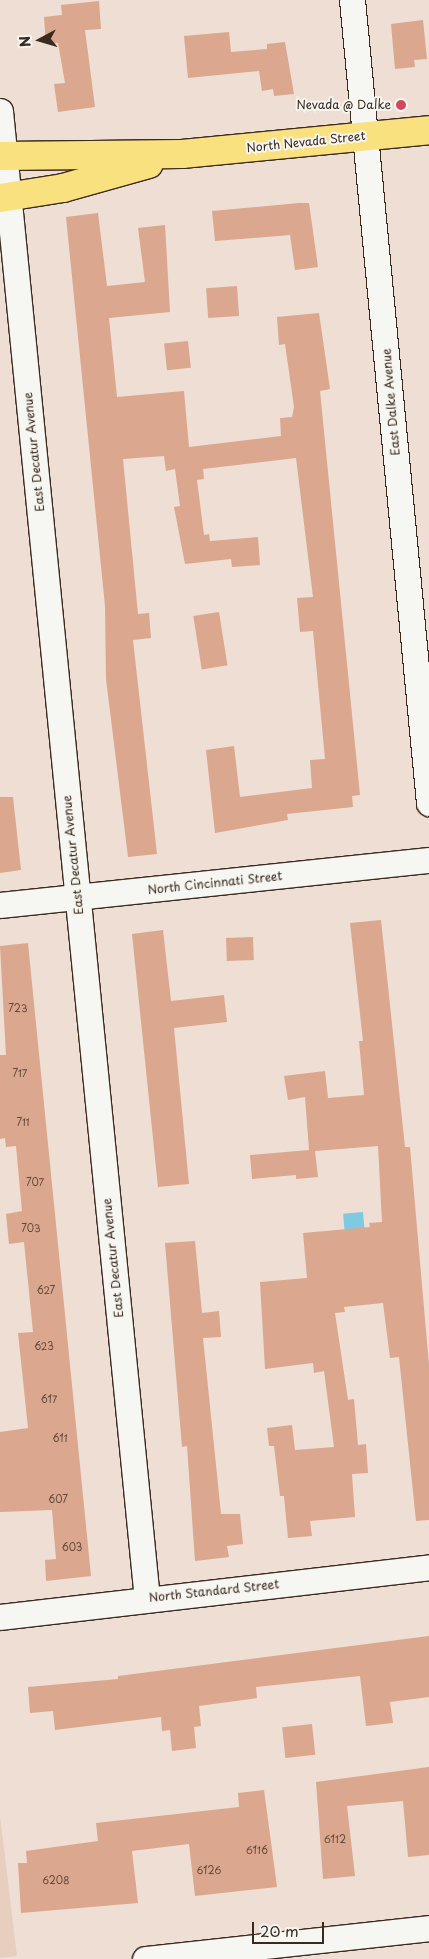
<!DOCTYPE html>
<html>
<head>
<meta charset="utf-8">
<style>
	body { margin:0 }
	#map { position:relative; width:429px; height:1959px; overflow:hidden; background:#eeded4; font-family:"Playpen Sans",sans-serif }
	div>[style] { position:absolute }
	.built>* { inset:0; background:#e8cebf }
	.water>* { inset:0; background:#80cae1; transform-origin:0 0 }
	.building>* { inset:0; background:#dba78e; transform-origin:0 0 }
	.roads { filter:drop-shadow(1px 0 #3b2a1e) drop-shadow(-1px 0 #3b2a1e) drop-shadow(0 1px #3b2a1e) drop-shadow(0 -1px #3b2a1e) }
	.street>* { height:25px; margin:-12.5px; padding:0 12.5px; transform-origin:12.5px; border-radius:12.5px; background:#f6f6f2 }
	.primary>* { height:28px; margin:-14px; padding:0 14px; transform-origin:14px; border-radius:14px; background:#fae180 }
	.dots>* { width:14px; height:14px; translate:-50% -50%; box-sizing:border-box; border:2px solid #f6f6f2; border-radius:50% }
	span { translate:-50% -50%; white-space:nowrap; text-align:center; line-height:1.15; -webkit-text-stroke:4px #f6f6f2; paint-order:stroke }
	.number-label { font-size:10px; color:#63493a }
	.number-label span { -webkit-text-stroke-width:0 }
	.poi-label { font-size:12px; color:#3b2a1e }
	.right { translate:-100% -50%; text-align:right }
	.street-label { font-size:12px; color:#3b2a1e }
	.north { position:absolute; left:15px; top:15px; width:50px; height:50px; -webkit-text-stroke:4px #f6f6f2; paint-order:stroke; rotate:264deg; font-size:14px; font-weight:700; line-height:20px; text-align:center; color:#3b2a1e }
	.north::after { content:''; display:block; margin:auto; width:18px; height:22px; background:#3b2a1e; clip-path:polygon(50% 0,100% 100%,50% 72%,0 100%) }
	.scale { position:absolute; left:252px; top:1922px; width:72px; height:22px; box-sizing:border-box; border:2px solid #3b2a1e; border-top:0; padding-left:6px; font-size:15px; line-height:18px; white-space:nowrap; color:#3b2a1e; -webkit-text-stroke:4px #f6f6f2; paint-order:stroke }
</style>
</head>
<body>
<div id="map">
	<div class="built">
		<div style="clip-path:polygon(0 1816px,17px 1956px,0 1958px)"></div>
	</div>
	<div class="water">
		<div style="left:363px;top:1212px;width:37px;height:20px;rotate:85deg"></div>
	</div>
	<div class="building">
		<div style="clip-path:polygon(99px 1px,101px 29px,85px 30px,95px 107px,58px 112px,54px 84px,65px 83px,58px 43px,46px 44px,44px 17px,62px 15px,61px 5px)"></div>
		<div style="clip-path:polygon(423px 20px,427px 59px,414px 60px,415px 67px,395px 69px,391px 24px)"></div>
		<div style="clip-path:polygon(229px 32px,231px 52px,267px 49px,267px 44px,285px 42px,294px 94px,274px 96px,273px 89px,262px 91px,259px 71px,188px 78px,184px 36px)"></div>
		<div style="clip-path:polygon(299px 203px,309px 203px,318px 267px,295px 270px,290px 235px,215px 241px,212px 211px)"></div>
		<div style="clip-path:polygon(98px 213px,107px 286px,145px 282px,138px 228px,165px 225px,170px 312px,109px 318px,117px 397px,184px 391px,189px 447px,281px 436px,280px 418px,292px 417px,294px 407px,285px 344px,279px 345px,277px 317px,319px 313px,330px 389px,320px 391px,360px 795px,352px 796px,353px 807px,287px 814px,288px 820px,215px 833px,206px 750px,234px 746px,240px 797px,312px 788px,310px 760px,325px 759px,313px 631px,300px 632px,297px 598px,313px 597px,296px 458px,203px 469px,204px 479px,197px 480px,204px 535px,209px 534px,210px 541px,258px 537px,260px 565px,232px 567px,231px 559px,185px 564px,174px 507px,180px 506px,175px 469px,166px 471px,164px 456px,123px 459px,138px 614px,149px 613px,151px 638px,133px 640px,157px 854px,128px 857px,106px 679px,105px 606px,66px 217px)"></div>
		<div style="left:237px;top:286px;width:30px;height:31px;rotate:86deg"></div>
		<div style="left:188px;top:341px;width:27px;height:24px;rotate:84deg"></div>
		<div style="left:219px;top:612px;width:54px;height:26px;rotate:81deg"></div>
		<div style="clip-path:polygon(0 797px,13px 797px,21px 870px,0 873px)"></div>
		<div style="clip-path:polygon(381px 920px,405px 1147px,410px 1147px,429px 1365px,429px 1520px,416px 1521px,399px 1357px,390px 1358px,383px 1303px,344px 1307px,345px 1312px,335px 1313px,348px 1400px,354px 1399px,358px 1445px,366px 1444px,368px 1473px,352px 1474px,355px 1517px,310px 1521px,312px 1536px,288px 1538px,284px 1496px,280px 1496px,274px 1446px,269px 1446px,267px 1428px,292px 1425px,295px 1450px,334px 1447px,324px 1371px,314px 1373px,313px 1363px,265px 1369px,260px 1282px,307px 1278px,303px 1233px,370px 1227px,369px 1223px,382px 1222px,378px 1146px,315px 1151px,318px 1177px,296px 1179px,296px 1175px,252px 1179px,250px 1155px,309px 1150px,305px 1097px,288px 1100px,284px 1076px,325px 1071px,328px 1098px,364px 1095px,359px 1041px,363px 1041px,350px 923px)"></div>
		<div style="clip-path:polygon(163px 930px,171px 1001px,224px 995px,227px 1022px,174px 1028px,189px 1184px,158px 1187px,132px 934px)"></div>
		<div style="left:253px;top:937px;width:23px;height:27px;rotate:88deg"></div>
		<div style="clip-path:polygon(28px 943px,91px 1576px,46px 1581px,45px 1560px,56px 1559px,52px 1510px,0 1512px,0 1432px,28px 1428px,18px 1333px,33px 1332px,24px 1242px,9px 1244px,6px 1214px,22px 1211px,16px 1146px,6px 1147px,5px 1138px,0 1139px,0 1055px,6px 1055px,0 946px)"></div>
		<div style="clip-path:polygon(195px 1241px,202px 1313px,219px 1311px,221px 1337px,203px 1338px,221px 1514px,240px 1514px,243px 1544px,227px 1546px,229px 1557px,195px 1561px,187px 1446px,182px 1447px,165px 1243px)"></div>
		<div style="clip-path:polygon(429px 1636px,429px 1697px,390px 1702px,393px 1723px,366px 1726px,360px 1676px,256px 1687px,257px 1698px,199px 1706px,201px 1726px,194px 1727px,196px 1748px,172px 1751px,170px 1730px,162px 1731px,161px 1717px,55px 1730px,53px 1711px,30px 1713px,28px 1687px,118px 1679px,118px 1676px)"></div>
		<div style="left:312px;top:1724px;width:31px;height:30px;rotate:84deg"></div>
		<div style="clip-path:polygon(429px 1767px,429px 1855px,408px 1857px,403px 1801px,347px 1806px,355px 1876px,323px 1879px,316px 1782px)"></div>
		<div style="clip-path:polygon(264px 1790px,277px 1887px,195px 1896px,189px 1844px,132px 1851px,138px 1903px,21px 1913px,18px 1863px,27px 1863px,26px 1851px,98px 1841px,96px 1823px,239px 1807px,238px 1793px)"></div>
	</div>
	<div class="roads">
		<div class="street">
			<div style="left:352px;top:0;width:807px;rotate:84.52deg"></div>
			<div style="left:0;top:111px;width:1495px;rotate:84.36deg"></div>
			<div style="left:0;top:905px;width:431px;rotate:-6deg"></div>
			<div style="left:0;top:1617px;width:432px;rotate:-6.6deg"></div>
			<div style="left:145px;top:1959px;width:286px;rotate:-6.2deg"></div>
		</div>
		<div class="primary">
			<div style="left:0;top:156px;width:182px;rotate:-0.6deg"></div>
			<div style="left:182px;top:154px;width:248px;rotate:-5.5deg"></div>
			<div style="left:0;top:198px;width:64px;rotate:-9deg"></div>
			<div style="left:63px;top:188px;width:89px;rotate:-15.6deg"></div>
		</div>
	</div>
	<div class="dots">
		<div style="left:401px;top:105px;background:#d1495b"></div>
	</div>
	<div class="number-label">
		<span style="left:18px;top:1008px">723</span>
		<span style="left:20px;top:1073px">717</span>
		<span style="left:23px;top:1122px">711</span>
		<span style="left:35px;top:1182px">707</span>
		<span style="left:31px;top:1228px">703</span>
		<span style="left:46px;top:1290px">627</span>
		<span style="left:44px;top:1346px">623</span>
		<span style="left:49px;top:1399px">617</span>
		<span style="left:60px;top:1438px">611</span>
		<span style="left:58px;top:1499px">607</span>
		<span style="left:72px;top:1547px">603</span>
		<span style="left:335px;top:1839px">6112</span>
		<span style="left:257px;top:1850px">6116</span>
		<span style="left:209px;top:1870px">6126</span>
		<span style="left:56px;top:1880px">6208</span>
	</div>
	<div class="poi-label">
		<span class="right" style="left:391px;top:105px">Nevada @ Dalke</span>
	</div>
	<div class="street-label">
		<span style="left:306px;top:142px;rotate:-6deg">North Nevada Street</span>
		<span style="left:391px;top:402px;rotate:-95deg">East Dalke Avenue</span>
		<span style="left:34px;top:452px;rotate:-96deg">East Decatur Avenue</span>
		<span style="left:73px;top:855px;rotate:-96deg">East Decatur Avenue</span>
		<span style="left:215px;top:883px;rotate:-6deg">North Cincinnati Street</span>
		<span style="left:113px;top:1258px;rotate:-96deg">East Decatur Avenue</span>
		<span style="left:214px;top:1591px;rotate:-6deg">North Standard Street</span>
	</div>
	<div class="north">N</div>
	<div class="scale">20 m</div>
</div>
</body>
</html>
